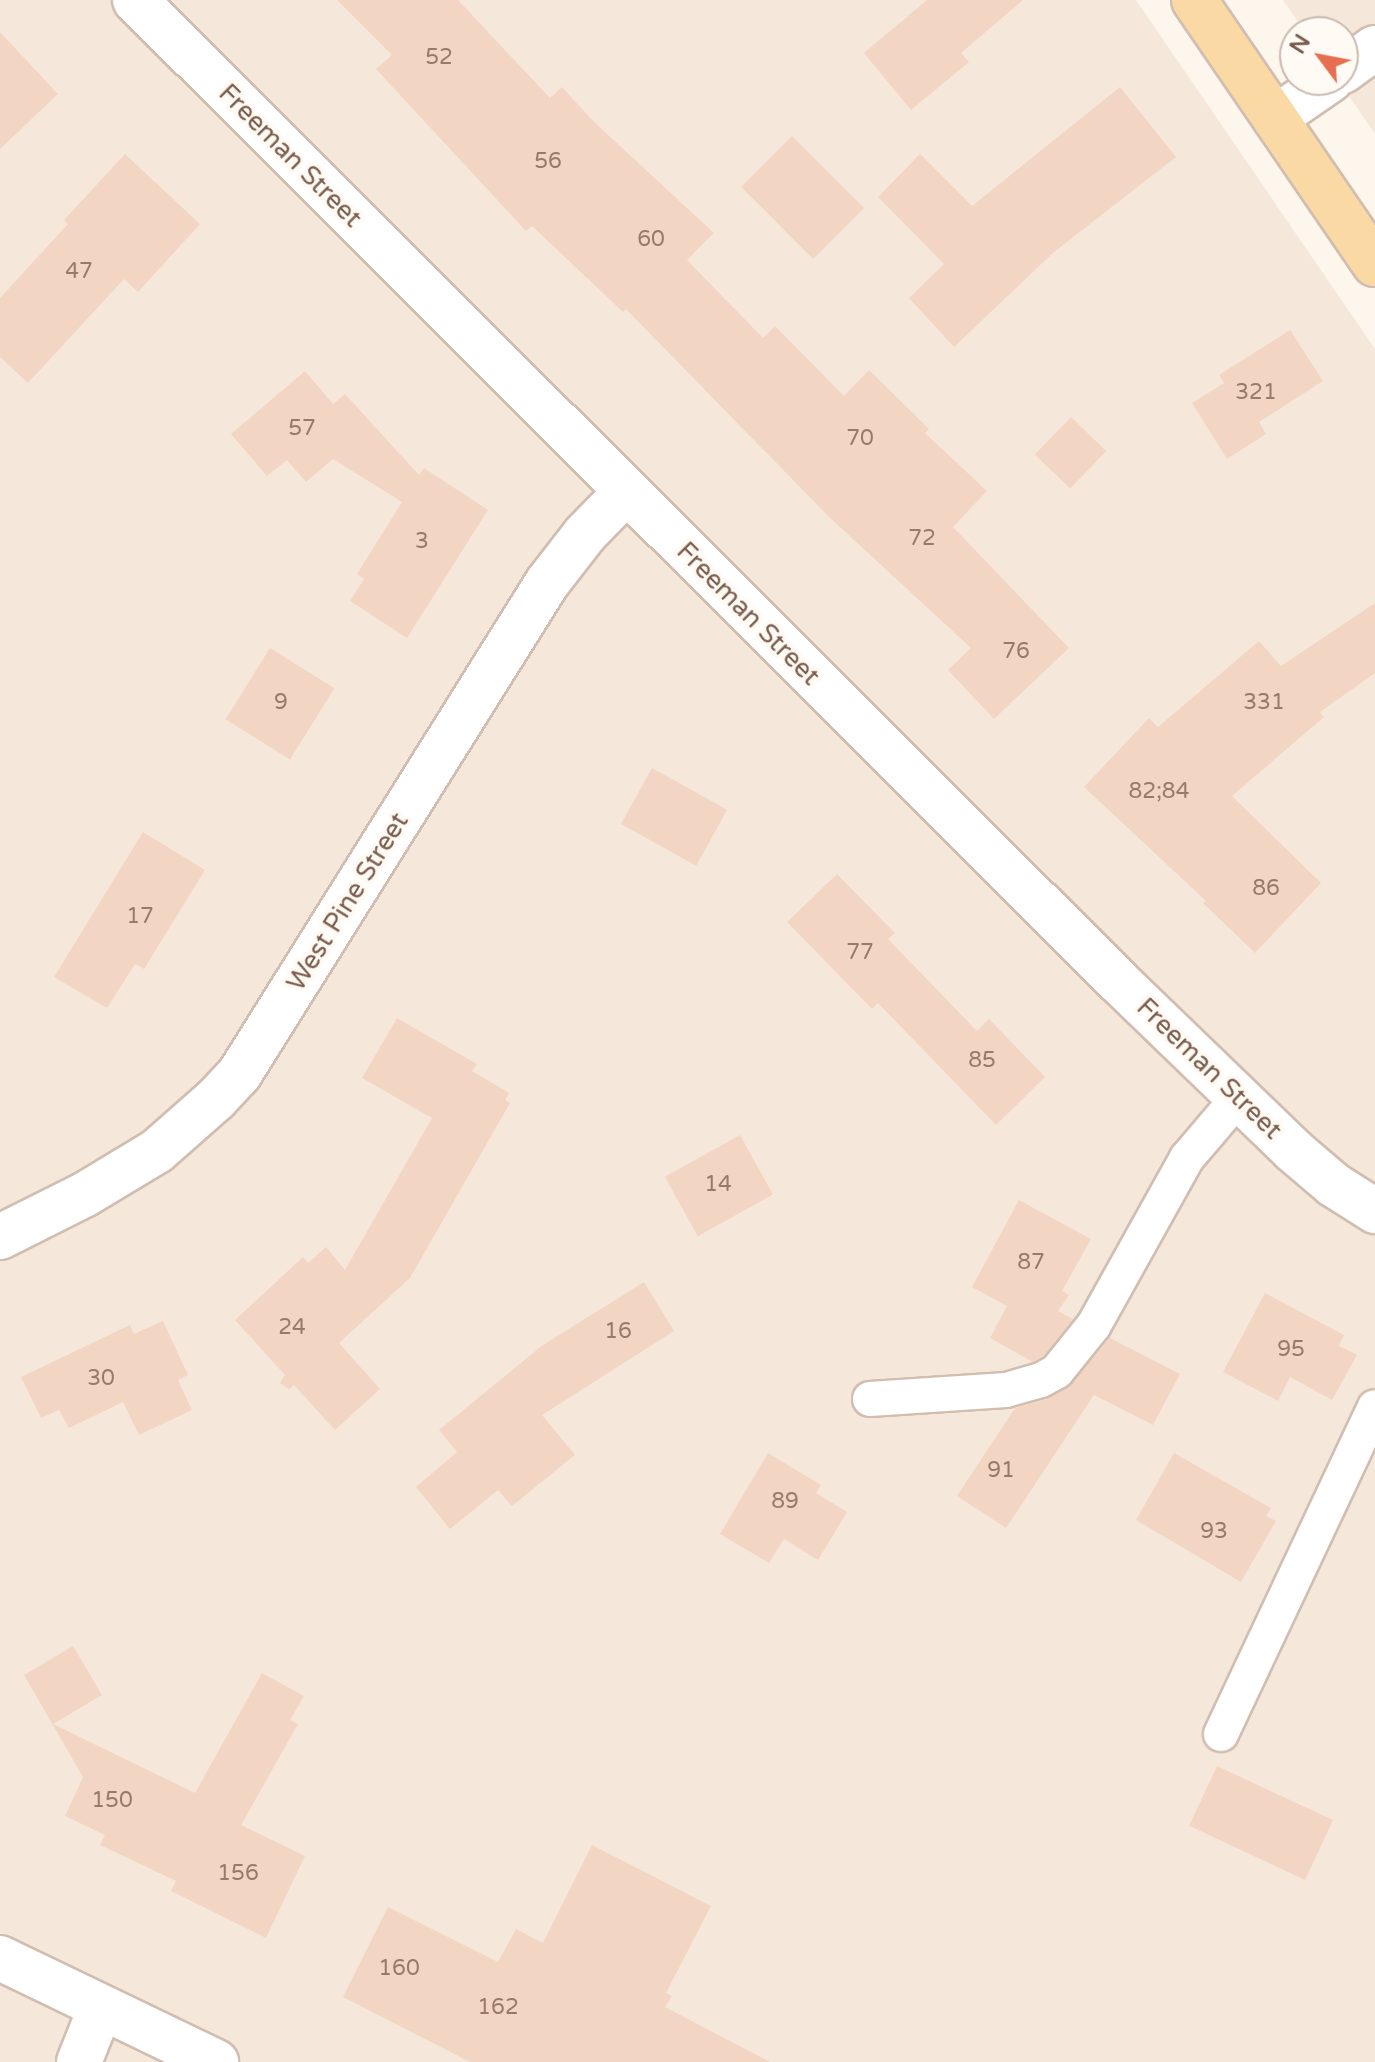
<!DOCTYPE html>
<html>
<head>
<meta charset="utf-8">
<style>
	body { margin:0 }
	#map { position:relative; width:1375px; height:2062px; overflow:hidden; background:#fdf6ec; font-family:"Varela Round",sans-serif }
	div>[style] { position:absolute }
	.residential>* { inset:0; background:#f5e8da }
	.building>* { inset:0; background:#f3d5c3; transform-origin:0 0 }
	.roads { filter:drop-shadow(2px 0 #d1beb0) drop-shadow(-2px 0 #d1beb0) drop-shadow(0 2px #d1beb0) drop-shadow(0 -2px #d1beb0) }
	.lane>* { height:34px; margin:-17px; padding:0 17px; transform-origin:17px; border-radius:17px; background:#fff }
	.street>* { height:44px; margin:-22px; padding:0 22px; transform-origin:22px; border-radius:22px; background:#fff }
	.primary>* { height:44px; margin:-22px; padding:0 22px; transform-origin:22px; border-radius:22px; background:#fbd9a5 }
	span { translate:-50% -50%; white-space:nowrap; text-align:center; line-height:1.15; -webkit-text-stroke:8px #fffaf3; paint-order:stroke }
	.number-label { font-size:22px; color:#987a6a }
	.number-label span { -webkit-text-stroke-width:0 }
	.street-label { font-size:26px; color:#7a5c4d }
	.north { position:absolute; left:1279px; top:16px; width:80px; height:80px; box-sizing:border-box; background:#fffaf3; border:2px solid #cabbb1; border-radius:50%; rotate:302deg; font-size:22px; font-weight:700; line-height:32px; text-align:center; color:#7a5c4d }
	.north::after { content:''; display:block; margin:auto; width:28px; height:36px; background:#e76f51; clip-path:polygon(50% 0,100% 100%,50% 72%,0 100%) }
</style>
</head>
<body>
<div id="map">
	<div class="residential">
		<div style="clip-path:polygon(0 0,1136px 0,1375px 349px,1375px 2062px,0 2062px)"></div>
		<div style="clip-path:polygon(1283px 0,1375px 0,1375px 134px,1338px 80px,1343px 80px,1343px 32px,1305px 32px)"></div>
	</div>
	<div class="building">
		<div style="clip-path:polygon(337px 0,458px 0,550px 98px,562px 87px,592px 120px,714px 233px,687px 260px,763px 338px,775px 326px,844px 396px,869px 370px,929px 429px,925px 433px,987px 491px,953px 527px,1069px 648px,994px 719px,948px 670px,971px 648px,828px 516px,626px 309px,623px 312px,532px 226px,526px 231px,376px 69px,392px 55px)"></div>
		<div style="clip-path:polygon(927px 0,1023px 0,961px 53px,969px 62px,911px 110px,864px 53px)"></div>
		<div style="clip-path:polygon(0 32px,58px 94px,0 149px)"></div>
		<div style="clip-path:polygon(1120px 87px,1176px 157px,1054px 252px,954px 347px,909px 298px,944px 264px,878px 197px,920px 154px,972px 206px)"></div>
		<div style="left:792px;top:136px;width:102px;height:72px;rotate:45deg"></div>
		<div style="clip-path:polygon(125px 154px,200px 224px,138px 292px,124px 279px,28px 383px,0 357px,0 298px,68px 224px,64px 220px)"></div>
		<div style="clip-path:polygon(1290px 330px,1323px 381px,1259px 422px,1266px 434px,1227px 459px,1192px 403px,1224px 383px,1219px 375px)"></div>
		<div style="clip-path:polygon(305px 371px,333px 404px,345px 394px,419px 475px,424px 468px,488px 510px,407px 638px,350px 601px,364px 579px,357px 574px,402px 502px,333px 459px,306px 482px,287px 460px,267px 476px,231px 434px)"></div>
		<div style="left:1071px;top:417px;width:49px;height:52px;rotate:44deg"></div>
		<div style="clip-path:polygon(1375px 603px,1375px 673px,1320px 712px,1324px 717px,1232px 796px,1321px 883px,1255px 953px,1203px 903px,1206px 901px,1084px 787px,1149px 718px,1158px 727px,1259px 641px,1281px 666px)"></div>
		<div style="left:270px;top:648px;width:76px;height:84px;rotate:32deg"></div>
		<div style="left:652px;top:768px;width:86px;height:64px;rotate:29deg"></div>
		<div style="clip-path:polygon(143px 832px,205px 870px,144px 969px,135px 964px,107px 1008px,54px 977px)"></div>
		<div style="clip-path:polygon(837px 874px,895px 933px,888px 939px,977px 1031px,989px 1019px,1045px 1077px,996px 1125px,878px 1003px,872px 1009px,787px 922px)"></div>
		<div style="clip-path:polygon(397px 1018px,477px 1064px,472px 1071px,509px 1093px,505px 1100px,510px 1103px,410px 1278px,339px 1343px,380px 1389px,335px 1430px,294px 1385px,289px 1389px,280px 1383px,285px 1375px,235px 1320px,303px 1257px,308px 1263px,326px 1247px,345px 1270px,432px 1118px,362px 1078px)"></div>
		<div style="left:740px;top:1135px;width:68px;height:86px;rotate:61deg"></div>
		<div style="clip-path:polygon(1019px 1200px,1091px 1239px,1062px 1291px,1069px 1295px,1058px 1311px,1073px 1319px,1044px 1355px,1033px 1362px,990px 1338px,1007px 1306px,972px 1287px)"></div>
		<div style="clip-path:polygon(644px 1282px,674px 1331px,542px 1415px,575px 1455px,512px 1506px,498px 1490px,450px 1529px,416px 1487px,457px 1452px,439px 1430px,543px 1345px)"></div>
		<div style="clip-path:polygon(1265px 1293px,1344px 1335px,1339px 1346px,1357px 1355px,1332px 1400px,1290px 1377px,1278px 1401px,1223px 1372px)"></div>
		<div style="clip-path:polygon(163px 1321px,188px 1375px,178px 1380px,192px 1410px,139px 1435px,123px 1402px,69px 1428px,59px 1410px,41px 1418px,21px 1377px,130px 1325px,134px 1334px)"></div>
		<div style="clip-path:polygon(1110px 1338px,1180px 1374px,1153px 1425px,1094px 1395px,1006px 1528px,957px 1496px,1015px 1408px,1047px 1399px,1067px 1388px)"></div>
		<div style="clip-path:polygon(768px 1453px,821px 1485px,816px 1493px,847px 1512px,818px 1560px,784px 1539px,769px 1563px,720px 1534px)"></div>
		<div style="clip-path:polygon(1174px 1453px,1271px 1508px,1266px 1516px,1276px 1521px,1241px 1582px,1136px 1520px)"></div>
		<div style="clip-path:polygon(73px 1646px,102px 1695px,53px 1724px,195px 1793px,262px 1673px,304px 1696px,290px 1720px,298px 1724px,241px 1825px,305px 1856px,266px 1938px,171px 1891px,176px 1881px,100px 1845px,105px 1835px,65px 1816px,83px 1777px,24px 1675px)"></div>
		<div style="left:1217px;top:1766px;width:128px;height:66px;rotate:25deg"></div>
		<div style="clip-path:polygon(592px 1845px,711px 1906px,666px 1993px,672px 1996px,665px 2007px,770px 2062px,470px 2062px,343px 1997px,388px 1907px,498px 1962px,516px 1929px,543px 1943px)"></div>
	</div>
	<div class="roads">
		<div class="lane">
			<div style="left:870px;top:1399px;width:136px;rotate:-3.8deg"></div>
			<div style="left:1006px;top:1390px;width:36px;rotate:-16deg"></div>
			<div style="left:1041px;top:1380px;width:18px;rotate:-29deg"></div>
			<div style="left:1057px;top:1371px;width:59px;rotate:-51.2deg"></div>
			<div style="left:1094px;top:1325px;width:191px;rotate:-60.9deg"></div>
			<div style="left:1187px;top:1158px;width:79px;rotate:-49.6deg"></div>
			<div style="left:1221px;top:1734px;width:361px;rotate:-64.8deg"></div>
		</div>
		<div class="street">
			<div style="left:135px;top:0;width:1387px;rotate:44.94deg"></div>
			<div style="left:1117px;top:980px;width:246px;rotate:44deg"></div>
			<div style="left:1294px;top:1151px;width:52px;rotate:40.4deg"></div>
			<div style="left:1334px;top:1185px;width:49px;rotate:32.4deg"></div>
			<div style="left:1343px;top:71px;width:39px;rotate:-36deg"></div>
			<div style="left:1275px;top:118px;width:67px;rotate:-34.6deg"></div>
			<div style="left:0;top:1237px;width:94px;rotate:-26.6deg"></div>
			<div style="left:84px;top:1195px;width:85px;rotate:-31.1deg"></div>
			<div style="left:157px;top:1151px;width:79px;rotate:-41.4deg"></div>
			<div style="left:216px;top:1099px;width:35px;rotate:-47deg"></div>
			<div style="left:240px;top:1073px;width:578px;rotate:-57.93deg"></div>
			<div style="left:547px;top:583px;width:62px;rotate:-52.2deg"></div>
			<div style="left:585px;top:534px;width:57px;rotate:-45.7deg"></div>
			<div style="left:0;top:1958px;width:240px;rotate:25.7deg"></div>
			<div style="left:79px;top:2062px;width:59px;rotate:-68.2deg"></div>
		</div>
		<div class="primary">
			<div style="left:1194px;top:0;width:320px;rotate:55.6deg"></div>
		</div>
	</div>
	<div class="number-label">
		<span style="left:439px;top:58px">52</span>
		<span style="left:548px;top:162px">56</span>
		<span style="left:651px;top:240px">60</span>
		<span style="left:79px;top:272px">47</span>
		<span style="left:1256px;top:393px">321</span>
		<span style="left:302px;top:429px">57</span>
		<span style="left:860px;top:439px">70</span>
		<span style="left:922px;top:539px">72</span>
		<span style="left:422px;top:542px">3</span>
		<span style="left:1016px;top:652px">76</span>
		<span style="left:281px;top:703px">9</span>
		<span style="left:1264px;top:703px">331</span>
		<span style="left:1159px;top:792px">82;84</span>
		<span style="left:1266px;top:889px">86</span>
		<span style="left:140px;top:917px">17</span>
		<span style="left:860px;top:953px">77</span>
		<span style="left:982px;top:1061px">85</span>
		<span style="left:718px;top:1185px">14</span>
		<span style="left:1031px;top:1263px">87</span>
		<span style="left:292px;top:1328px">24</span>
		<span style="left:618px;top:1332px">16</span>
		<span style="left:1291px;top:1350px">95</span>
		<span style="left:101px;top:1379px">30</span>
		<span style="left:1001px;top:1471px">91</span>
		<span style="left:785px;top:1502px">89</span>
		<span style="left:1214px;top:1532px">93</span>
		<span style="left:112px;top:1801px">150</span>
		<span style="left:238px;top:1874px">156</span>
		<span style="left:399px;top:1969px">160</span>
		<span style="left:498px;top:2008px">162</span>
	</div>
	<div class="street-label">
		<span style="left:290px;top:156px;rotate:45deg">Freeman Street</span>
		<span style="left:748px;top:614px;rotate:45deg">Freeman Street</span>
		<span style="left:348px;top:902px;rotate:-58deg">West Pine Street</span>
		<span style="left:1209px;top:1069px;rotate:44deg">Freeman Street</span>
	</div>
	<div class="north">N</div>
</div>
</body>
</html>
